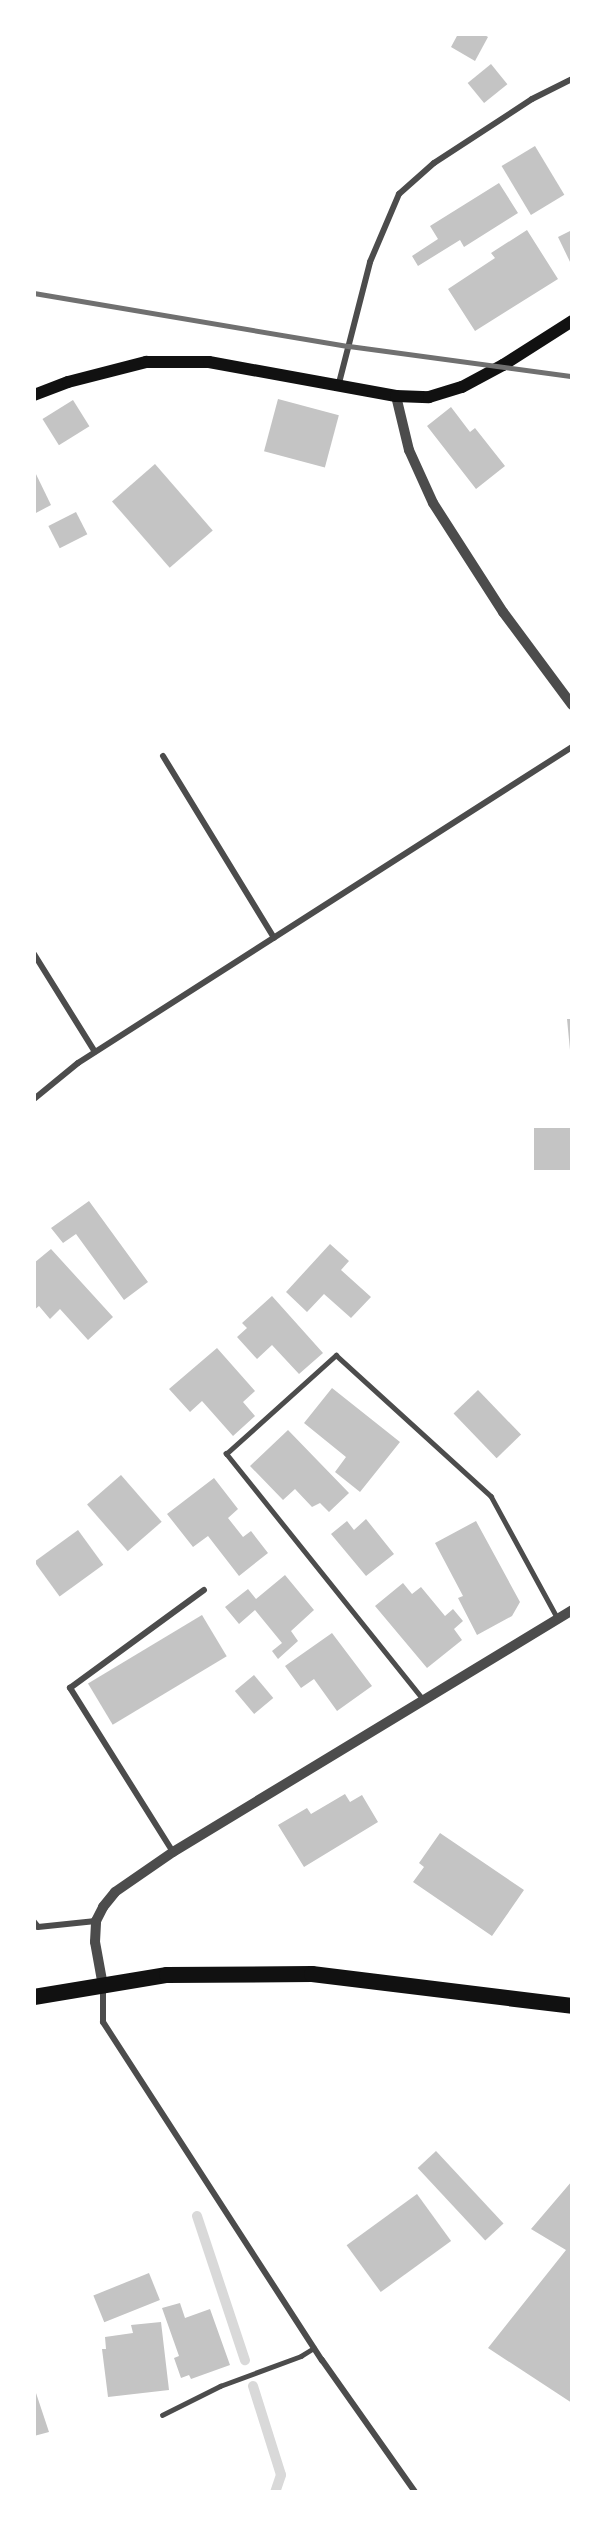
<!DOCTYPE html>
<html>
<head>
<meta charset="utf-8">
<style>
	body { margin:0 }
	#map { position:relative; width:606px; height:2526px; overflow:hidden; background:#fff; font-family:Ubuntu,sans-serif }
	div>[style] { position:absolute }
	.stream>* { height:10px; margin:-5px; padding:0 5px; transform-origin:5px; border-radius:5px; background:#d9d9d9 }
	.building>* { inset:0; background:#c4c4c4; transform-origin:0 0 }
	.service>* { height:4.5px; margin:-2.25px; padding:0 2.25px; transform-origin:2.25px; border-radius:2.25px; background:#4c4c4c }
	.minor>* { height:6px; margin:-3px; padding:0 3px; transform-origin:3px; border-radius:3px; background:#4c4c4c }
	.tertiary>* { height:10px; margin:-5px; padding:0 5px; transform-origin:5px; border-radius:5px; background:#4c4c4c }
	.secondary>* { height:12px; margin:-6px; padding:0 6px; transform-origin:6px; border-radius:6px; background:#111 }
	.trunk>* { height:16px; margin:-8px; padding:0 8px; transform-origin:8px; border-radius:8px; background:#111 }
	.rail>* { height:4.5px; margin:-2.25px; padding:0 2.25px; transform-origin:2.25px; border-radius:2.25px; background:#707070 }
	span { translate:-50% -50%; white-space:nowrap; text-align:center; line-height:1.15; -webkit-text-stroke:6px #fff; paint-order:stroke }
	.frame { position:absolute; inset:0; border:36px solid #fff; pointer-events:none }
</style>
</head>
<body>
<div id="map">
	<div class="stream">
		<div style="left:197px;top:2216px;width:152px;rotate:71.6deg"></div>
		<div style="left:253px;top:2386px;width:93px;rotate:72.5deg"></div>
		<div style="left:281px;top:2475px;width:18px;rotate:109deg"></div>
	</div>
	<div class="building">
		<div style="clip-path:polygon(458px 34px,483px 34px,488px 37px,475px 61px,451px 47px)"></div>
		<div style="left:491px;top:64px;width:26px;height:30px;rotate:51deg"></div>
		<div style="left:535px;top:146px;width:57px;height:39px;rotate:59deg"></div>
		<div style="clip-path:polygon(499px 183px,518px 213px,464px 247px,460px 240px,418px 266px,412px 256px,438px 239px,430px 226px)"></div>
		<div style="clip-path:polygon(527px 230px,558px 279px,475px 331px,448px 289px,495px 258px,491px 253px)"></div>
		<div style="clip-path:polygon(572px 230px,572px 266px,558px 237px)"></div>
		<div style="left:278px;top:399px;width:63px;height:54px;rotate:15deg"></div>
		<div style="left:73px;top:400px;width:31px;height:36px;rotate:58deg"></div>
		<div style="clip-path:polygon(451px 407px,470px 432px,475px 428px,505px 466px,476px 489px,427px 426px)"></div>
		<div style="left:155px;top:464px;width:88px;height:57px;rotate:49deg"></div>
		<div style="clip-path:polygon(34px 470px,51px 505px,34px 514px)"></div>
		<div style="left:76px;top:512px;width:25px;height:31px;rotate:63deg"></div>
		<div style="clip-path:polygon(567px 1019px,572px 1019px,572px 1049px,570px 1050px)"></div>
		<div style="left:572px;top:1128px;width:42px;height:38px;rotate:90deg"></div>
		<div style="clip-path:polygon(89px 1201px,148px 1282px,124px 1300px,76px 1234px,63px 1243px,51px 1228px)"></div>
		<div style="clip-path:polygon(330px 1244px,349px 1261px,341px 1270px,371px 1297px,351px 1318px,324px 1294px,307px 1312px,286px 1292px)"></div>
		<div style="clip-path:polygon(51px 1249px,113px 1317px,88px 1340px,60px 1309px,50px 1319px,39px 1306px,34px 1310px,34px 1263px)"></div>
		<div style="clip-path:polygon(272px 1296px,323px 1353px,299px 1374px,272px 1345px,257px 1359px,237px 1337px,247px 1328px,242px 1323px)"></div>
		<div style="clip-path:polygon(217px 1348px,255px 1391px,243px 1402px,255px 1416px,233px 1436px,202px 1401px,190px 1412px,169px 1389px)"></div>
		<div style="clip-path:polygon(332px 1388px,400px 1442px,360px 1492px,335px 1472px,346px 1457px,304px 1423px)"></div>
		<div style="left:478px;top:1390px;width:62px;height:34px;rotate:46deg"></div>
		<div style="clip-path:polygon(288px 1430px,349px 1493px,329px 1512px,320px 1503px,312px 1507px,295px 1489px,283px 1500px,250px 1466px)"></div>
		<div style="left:121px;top:1475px;width:62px;height:45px;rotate:49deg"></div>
		<div style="clip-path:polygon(214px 1478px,238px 1509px,228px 1518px,243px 1537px,251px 1531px,268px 1553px,239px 1576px,208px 1536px,193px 1547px,167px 1514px)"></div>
		<div style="clip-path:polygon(366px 1519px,394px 1554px,366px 1576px,331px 1534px,347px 1521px,354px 1530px)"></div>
		<div style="clip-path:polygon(476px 1521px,520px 1602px,512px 1616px,477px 1635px,458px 1598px,463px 1596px,435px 1543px)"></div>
		<div style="left:78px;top:1530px;width:43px;height:54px;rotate:54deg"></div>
		<div style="clip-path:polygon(285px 1575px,314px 1610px,291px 1631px,298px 1641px,278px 1659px,272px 1651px,282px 1643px,255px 1610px,239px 1624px,225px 1607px,248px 1589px,256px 1599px)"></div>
		<div style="clip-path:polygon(403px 1583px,412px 1594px,421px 1587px,445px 1616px,453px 1609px,463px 1621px,454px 1629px,462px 1640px,427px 1668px,375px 1606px)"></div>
		<div style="left:202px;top:1615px;width:48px;height:133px;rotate:59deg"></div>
		<div style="clip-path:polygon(332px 1633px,372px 1686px,337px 1711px,314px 1679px,301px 1688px,285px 1666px)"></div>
		<div style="left:254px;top:1675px;width:30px;height:25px;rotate:50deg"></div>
		<div style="clip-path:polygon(345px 1794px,350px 1802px,362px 1795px,378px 1822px,304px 1867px,278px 1825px,307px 1808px,311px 1814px)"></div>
		<div style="clip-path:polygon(440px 1833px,524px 1890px,492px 1936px,413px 1882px,424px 1867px,419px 1863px)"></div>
		<div style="left:436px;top:2151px;width:99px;height:25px;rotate:47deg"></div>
		<div style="clip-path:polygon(572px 2181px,572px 2403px,488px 2348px,566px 2250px,531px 2229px)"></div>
		<div style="left:417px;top:2194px;width:58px;height:87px;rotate:54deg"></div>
		<div style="left:149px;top:2273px;width:29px;height:60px;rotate:68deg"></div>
		<div style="clip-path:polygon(180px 2303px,185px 2318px,210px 2309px,230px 2365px,191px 2379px,189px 2375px,181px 2378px,174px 2358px,179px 2356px,162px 2308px)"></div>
		<div style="clip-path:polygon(161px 2322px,169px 2390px,108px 2397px,102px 2349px,106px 2349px,105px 2337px,133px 2333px,131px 2325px)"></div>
		<div style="clip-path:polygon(34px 2387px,49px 2432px,34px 2436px)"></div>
	</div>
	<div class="service">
		<div style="left:424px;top:1701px;width:317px;rotate:-128.7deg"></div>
		<div style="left:226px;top:1454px;width:148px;rotate:-42deg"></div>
		<div style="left:336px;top:1355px;width:210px;rotate:42.3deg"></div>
		<div style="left:491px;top:1496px;width:140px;rotate:61.4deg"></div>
		<div style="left:162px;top:2415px;width:65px;rotate:-26.6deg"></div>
		<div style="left:220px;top:2386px;width:86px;rotate:-20.3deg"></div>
		<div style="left:301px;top:2356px;width:15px;rotate:-32deg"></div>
	</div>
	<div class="minor">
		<div style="left:339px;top:383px;width:125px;rotate:-75.6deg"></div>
		<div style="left:370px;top:262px;width:74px;rotate:-66.9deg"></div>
		<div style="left:399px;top:194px;width:47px;rotate:-41.5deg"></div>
		<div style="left:434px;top:163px;width:117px;rotate:-33.1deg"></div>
		<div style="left:532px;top:99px;width:45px;rotate:-26.6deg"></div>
		<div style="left:163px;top:756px;width:213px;rotate:58.6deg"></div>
		<div style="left:34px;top:954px;width:115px;rotate:58.1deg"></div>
		<div style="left:34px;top:1099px;width:57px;rotate:-39.3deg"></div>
		<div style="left:78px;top:1063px;width:586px;rotate:-32.61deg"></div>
		<div style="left:173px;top:1852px;width:194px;rotate:-122.1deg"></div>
		<div style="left:70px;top:1688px;width:166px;rotate:-36.2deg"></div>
		<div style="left:34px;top:1922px;width:6px;rotate:51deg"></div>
		<div style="left:38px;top:1927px;width:58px;rotate:-5.9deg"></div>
		<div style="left:103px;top:1987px;width:35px;rotate:90deg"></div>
		<div style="left:103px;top:2022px;width:403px;rotate:57.1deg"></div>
		<div style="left:322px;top:2360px;width:161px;rotate:54.8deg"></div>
	</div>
	<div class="tertiary">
		<div style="left:396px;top:396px;width:56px;rotate:76.5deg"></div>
		<div style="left:409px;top:450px;width:58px;rotate:65.6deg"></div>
		<div style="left:433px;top:503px;width:130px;rotate:57.3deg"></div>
		<div style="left:503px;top:612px;width:116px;rotate:53.4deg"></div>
		<div style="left:103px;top:1986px;width:45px;rotate:-100.3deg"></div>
		<div style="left:95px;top:1942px;width:21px;rotate:-87deg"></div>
		<div style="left:96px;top:1921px;width:16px;rotate:-63deg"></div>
		<div style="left:103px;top:1907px;width:19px;rotate:-51deg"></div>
		<div style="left:115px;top:1892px;width:70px;rotate:-34.6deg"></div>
		<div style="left:173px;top:1852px;width:467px;rotate:-31.2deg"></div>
	</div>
	<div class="secondary">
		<div style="left:34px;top:395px;width:36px;rotate:-21deg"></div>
		<div style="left:68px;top:382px;width:81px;rotate:-14.4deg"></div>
		<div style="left:146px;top:362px;width:63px"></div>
		<div style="left:209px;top:362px;width:190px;rotate:10.3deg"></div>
		<div style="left:396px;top:396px;width:33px;rotate:2deg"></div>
		<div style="left:429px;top:397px;width:34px;rotate:-17deg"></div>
		<div style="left:462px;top:387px;width:47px;rotate:-28.2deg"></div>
		<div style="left:503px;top:365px;width:82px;rotate:-32.5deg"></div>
	</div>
	<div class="trunk">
		<div style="left:34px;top:1997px;width:135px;rotate:-9.4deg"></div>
		<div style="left:167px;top:1975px;width:145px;rotate:-0.4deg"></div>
		<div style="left:312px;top:1974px;width:262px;rotate:7deg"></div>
	</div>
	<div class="rail">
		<div style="left:34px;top:293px;width:319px;rotate:9.6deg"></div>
		<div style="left:349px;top:346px;width:225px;rotate:7.7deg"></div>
	</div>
	<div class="frame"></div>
</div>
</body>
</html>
